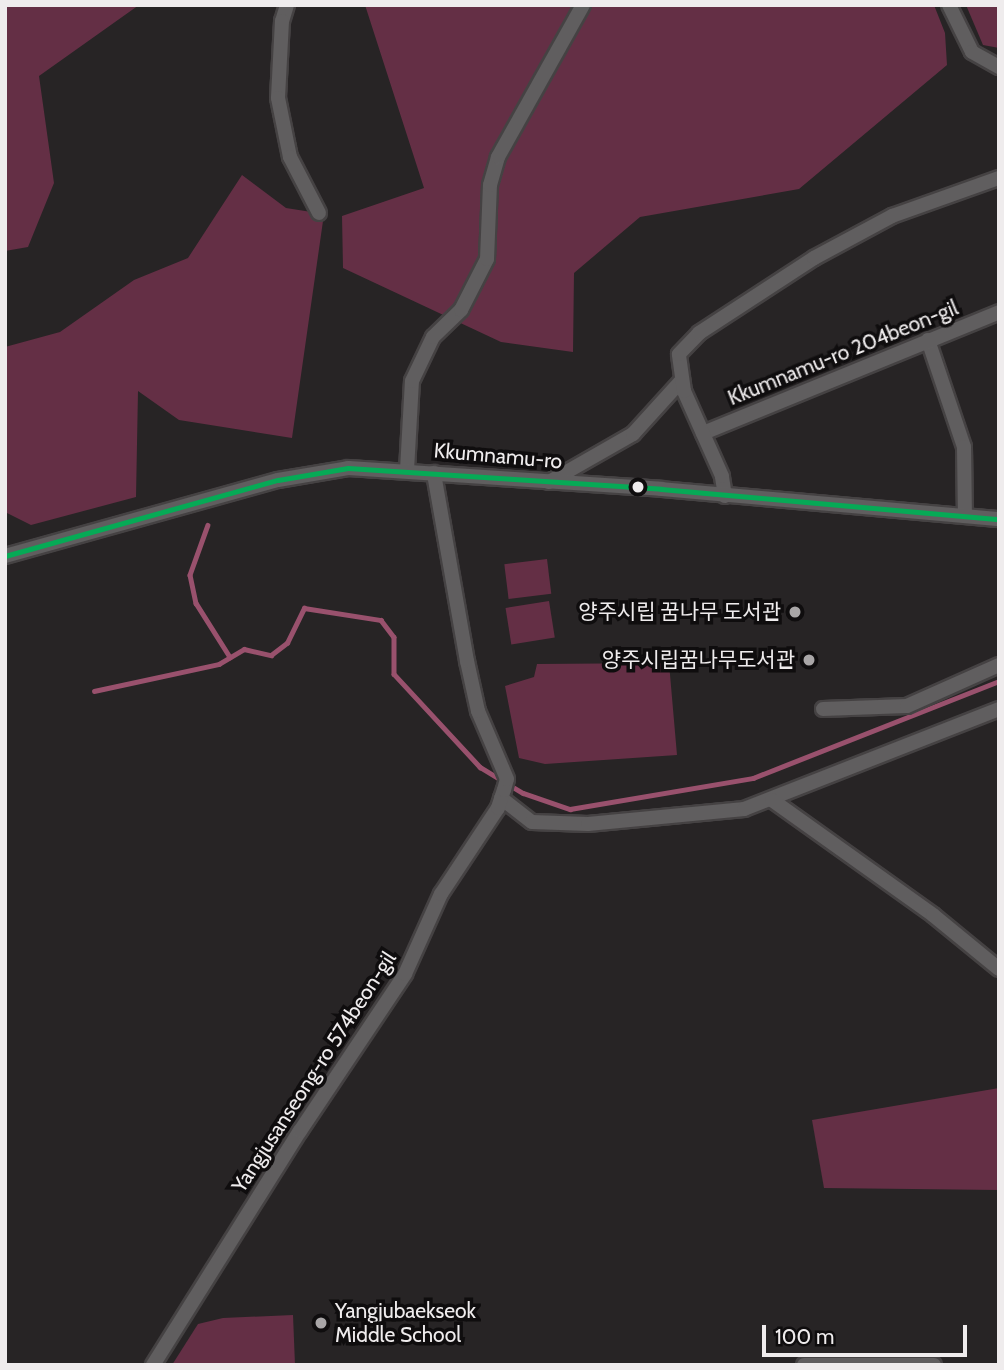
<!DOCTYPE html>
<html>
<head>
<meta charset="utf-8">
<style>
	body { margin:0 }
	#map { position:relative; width:1004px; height:1370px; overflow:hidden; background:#272425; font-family:Cabin,"Noto Sans KR",sans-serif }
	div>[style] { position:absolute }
	.green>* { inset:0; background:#642f45; transform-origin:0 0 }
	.stream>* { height:4.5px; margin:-2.25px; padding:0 2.25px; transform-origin:2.25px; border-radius:2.25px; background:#99516d }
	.roads { filter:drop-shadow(2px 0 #454243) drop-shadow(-2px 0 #454243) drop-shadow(0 2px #454243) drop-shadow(0 -2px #454243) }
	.minor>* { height:14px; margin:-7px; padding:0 7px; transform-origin:7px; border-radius:7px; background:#605e5f }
	.bus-1>* { height:5px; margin:-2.5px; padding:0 2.5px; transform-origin:2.5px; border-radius:2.5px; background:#06aa56 }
	.dots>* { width:19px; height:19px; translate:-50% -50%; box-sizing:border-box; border:4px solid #0f0d0e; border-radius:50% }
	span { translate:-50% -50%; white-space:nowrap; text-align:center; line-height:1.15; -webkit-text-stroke:7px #0f0d0e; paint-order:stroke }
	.street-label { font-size:21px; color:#efeced }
	.poi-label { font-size:21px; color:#efeced }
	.right { translate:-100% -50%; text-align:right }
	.left { translate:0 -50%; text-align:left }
	.frame { position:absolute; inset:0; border:7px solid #efeced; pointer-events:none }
	.scale { position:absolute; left:762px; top:1325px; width:205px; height:32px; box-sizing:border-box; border:4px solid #efeced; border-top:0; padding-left:9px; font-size:21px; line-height:24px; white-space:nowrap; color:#efeced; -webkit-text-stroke:5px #0f0d0e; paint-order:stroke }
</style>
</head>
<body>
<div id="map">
	<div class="green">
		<div style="clip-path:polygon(5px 5px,139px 5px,39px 76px,54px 183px,28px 247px,5px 251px)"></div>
		<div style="clip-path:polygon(365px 5px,934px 5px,945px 33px,947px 65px,799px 189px,640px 217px,574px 273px,573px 352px,501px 342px,343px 268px,342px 216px,424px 188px)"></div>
		<div style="clip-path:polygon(966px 5px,999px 5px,999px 48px,983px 45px)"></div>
		<div style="clip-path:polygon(242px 175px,286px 208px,324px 214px,292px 438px,179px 420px,138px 391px,136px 497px,31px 525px,5px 512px,5px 347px,60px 332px,134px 280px,188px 258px)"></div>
		<div style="left:547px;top:559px;width:35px;height:43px;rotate:83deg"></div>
		<div style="left:549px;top:601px;width:37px;height:44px;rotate:81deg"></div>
		<div style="clip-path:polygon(669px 663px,677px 755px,545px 764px,519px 758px,505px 686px,534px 677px,537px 664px)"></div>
		<div style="clip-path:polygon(999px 1088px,999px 1190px,824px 1188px,812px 1120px)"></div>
		<div style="clip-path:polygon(293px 1315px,295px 1365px,172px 1365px,198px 1324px,223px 1318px)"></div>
	</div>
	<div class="stream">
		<div style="left:208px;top:525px;width:53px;rotate:109.8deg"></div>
		<div style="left:190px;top:575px;width:29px;rotate:78deg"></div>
		<div style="left:196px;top:603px;width:64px;rotate:57.8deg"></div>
		<div style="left:94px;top:691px;width:128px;rotate:-12.2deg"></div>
		<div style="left:219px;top:664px;width:29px;rotate:-31deg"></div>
		<div style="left:244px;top:649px;width:28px;rotate:13deg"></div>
		<div style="left:271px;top:655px;width:20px;rotate:-37deg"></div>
		<div style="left:287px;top:643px;width:39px;rotate:-64deg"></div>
		<div style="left:304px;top:608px;width:78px;rotate:8.9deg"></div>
		<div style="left:381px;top:620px;width:21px;rotate:53deg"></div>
		<div style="left:394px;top:637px;width:37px;rotate:90deg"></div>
		<div style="left:394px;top:674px;width:127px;rotate:47.2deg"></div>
		<div style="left:480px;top:767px;width:50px;rotate:31.2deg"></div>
		<div style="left:523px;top:793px;width:50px;rotate:18.8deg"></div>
		<div style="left:570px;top:809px;width:186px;rotate:-9.6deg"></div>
		<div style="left:753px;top:778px;width:264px;rotate:-21.5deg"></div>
	</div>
	<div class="roads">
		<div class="minor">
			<div style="left:287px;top:5px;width:17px;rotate:107deg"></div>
			<div style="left:282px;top:21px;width:77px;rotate:93deg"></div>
			<div style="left:278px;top:98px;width:60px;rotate:78.5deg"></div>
			<div style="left:290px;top:157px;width:63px;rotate:62.6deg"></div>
			<div style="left:949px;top:5px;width:52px;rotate:63.9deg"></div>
			<div style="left:972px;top:52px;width:31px;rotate:29deg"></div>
			<div style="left:928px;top:340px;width:113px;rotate:71.4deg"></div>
			<div style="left:964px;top:447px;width:69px;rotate:89.2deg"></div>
			<div style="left:703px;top:433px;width:320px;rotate:-22.2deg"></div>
			<div style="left:407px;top:470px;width:89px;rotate:-86.8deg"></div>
			<div style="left:412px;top:381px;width:49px;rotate:-64.5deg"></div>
			<div style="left:433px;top:337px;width:39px;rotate:-44deg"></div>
			<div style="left:461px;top:310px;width:57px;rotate:-63deg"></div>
			<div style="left:487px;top:259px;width:74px;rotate:-87.7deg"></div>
			<div style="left:490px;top:185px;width:29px;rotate:-74deg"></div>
			<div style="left:498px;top:157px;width:174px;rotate:-60.8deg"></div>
			<div style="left:549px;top:482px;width:97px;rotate:-29.7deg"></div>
			<div style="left:633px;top:434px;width:73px;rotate:-47.8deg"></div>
			<div style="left:725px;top:496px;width:20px;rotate:-99deg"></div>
			<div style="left:722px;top:476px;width:93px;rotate:-114.1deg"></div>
			<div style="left:684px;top:391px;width:37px;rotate:-98deg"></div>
			<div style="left:679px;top:354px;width:29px;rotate:-46deg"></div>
			<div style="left:699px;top:333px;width:137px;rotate:-33.1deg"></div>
			<div style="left:814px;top:258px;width:89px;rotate:-28.3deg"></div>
			<div style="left:892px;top:216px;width:114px;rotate:-19.6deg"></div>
			<div style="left:5px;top:556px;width:283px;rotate:-15.6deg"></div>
			<div style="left:278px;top:480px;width:71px;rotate:-9.7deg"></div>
			<div style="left:348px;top:468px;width:314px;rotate:3.8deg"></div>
			<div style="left:661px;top:489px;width:339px;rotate:5.1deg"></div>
			<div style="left:823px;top:709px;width:84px;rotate:-2deg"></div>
			<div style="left:907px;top:706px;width:101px;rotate:-24deg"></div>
			<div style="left:501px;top:798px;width:39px;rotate:38deg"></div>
			<div style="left:532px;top:822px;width:56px;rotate:2deg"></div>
			<div style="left:588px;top:824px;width:157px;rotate:-5.5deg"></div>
			<div style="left:744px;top:809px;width:274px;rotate:-21.4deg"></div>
			<div style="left:772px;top:800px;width:198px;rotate:35.5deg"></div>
			<div style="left:933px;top:915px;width:85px;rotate:39.3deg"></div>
			<div style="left:153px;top:1365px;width:276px;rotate:-57.9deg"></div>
			<div style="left:300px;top:1131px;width:189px;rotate:-56.2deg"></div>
			<div style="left:405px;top:974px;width:88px;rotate:-65.8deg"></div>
			<div style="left:441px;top:894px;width:103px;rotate:-56.5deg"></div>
			<div style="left:498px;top:808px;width:19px;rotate:-72deg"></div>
			<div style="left:504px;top:790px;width:11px;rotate:-75deg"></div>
			<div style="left:507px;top:779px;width:74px;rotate:-113.1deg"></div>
			<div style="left:478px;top:711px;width:51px;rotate:-102.4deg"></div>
			<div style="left:467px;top:661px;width:191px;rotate:-100deg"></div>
			<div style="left:804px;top:1365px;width:130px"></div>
		</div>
	</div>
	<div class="bus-1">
		<div style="left:5px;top:556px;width:283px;rotate:-15.6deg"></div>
		<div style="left:278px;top:480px;width:71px;rotate:-9.7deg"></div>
		<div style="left:348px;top:468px;width:314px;rotate:3.8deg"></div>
		<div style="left:661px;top:489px;width:339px;rotate:5.1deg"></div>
	</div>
	<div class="dots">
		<div style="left:638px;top:487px;background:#efeced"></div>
		<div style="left:795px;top:612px;background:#a9a6a7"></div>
		<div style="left:809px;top:660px;background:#a9a6a7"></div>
		<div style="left:321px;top:1323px;background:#a9a6a7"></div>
	</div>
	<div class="street-label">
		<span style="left:843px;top:353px;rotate:-22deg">Kkumnamu-ro 204beon-gil</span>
		<span style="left:498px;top:456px;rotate:5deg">Kkumnamu-ro</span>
		<span style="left:314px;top:1072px;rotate:-57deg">Yangjusanseong-ro 574beon-gil</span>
	</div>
	<div class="poi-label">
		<span class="right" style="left:781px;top:612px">양주시립 꿈나무 도서관</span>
		<span class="right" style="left:795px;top:660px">양주시립꿈나무도서관</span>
		<span class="left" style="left:335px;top:1323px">Yangjubaekseok<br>Middle School</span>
	</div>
	<div class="frame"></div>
	<div class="scale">100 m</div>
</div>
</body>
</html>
